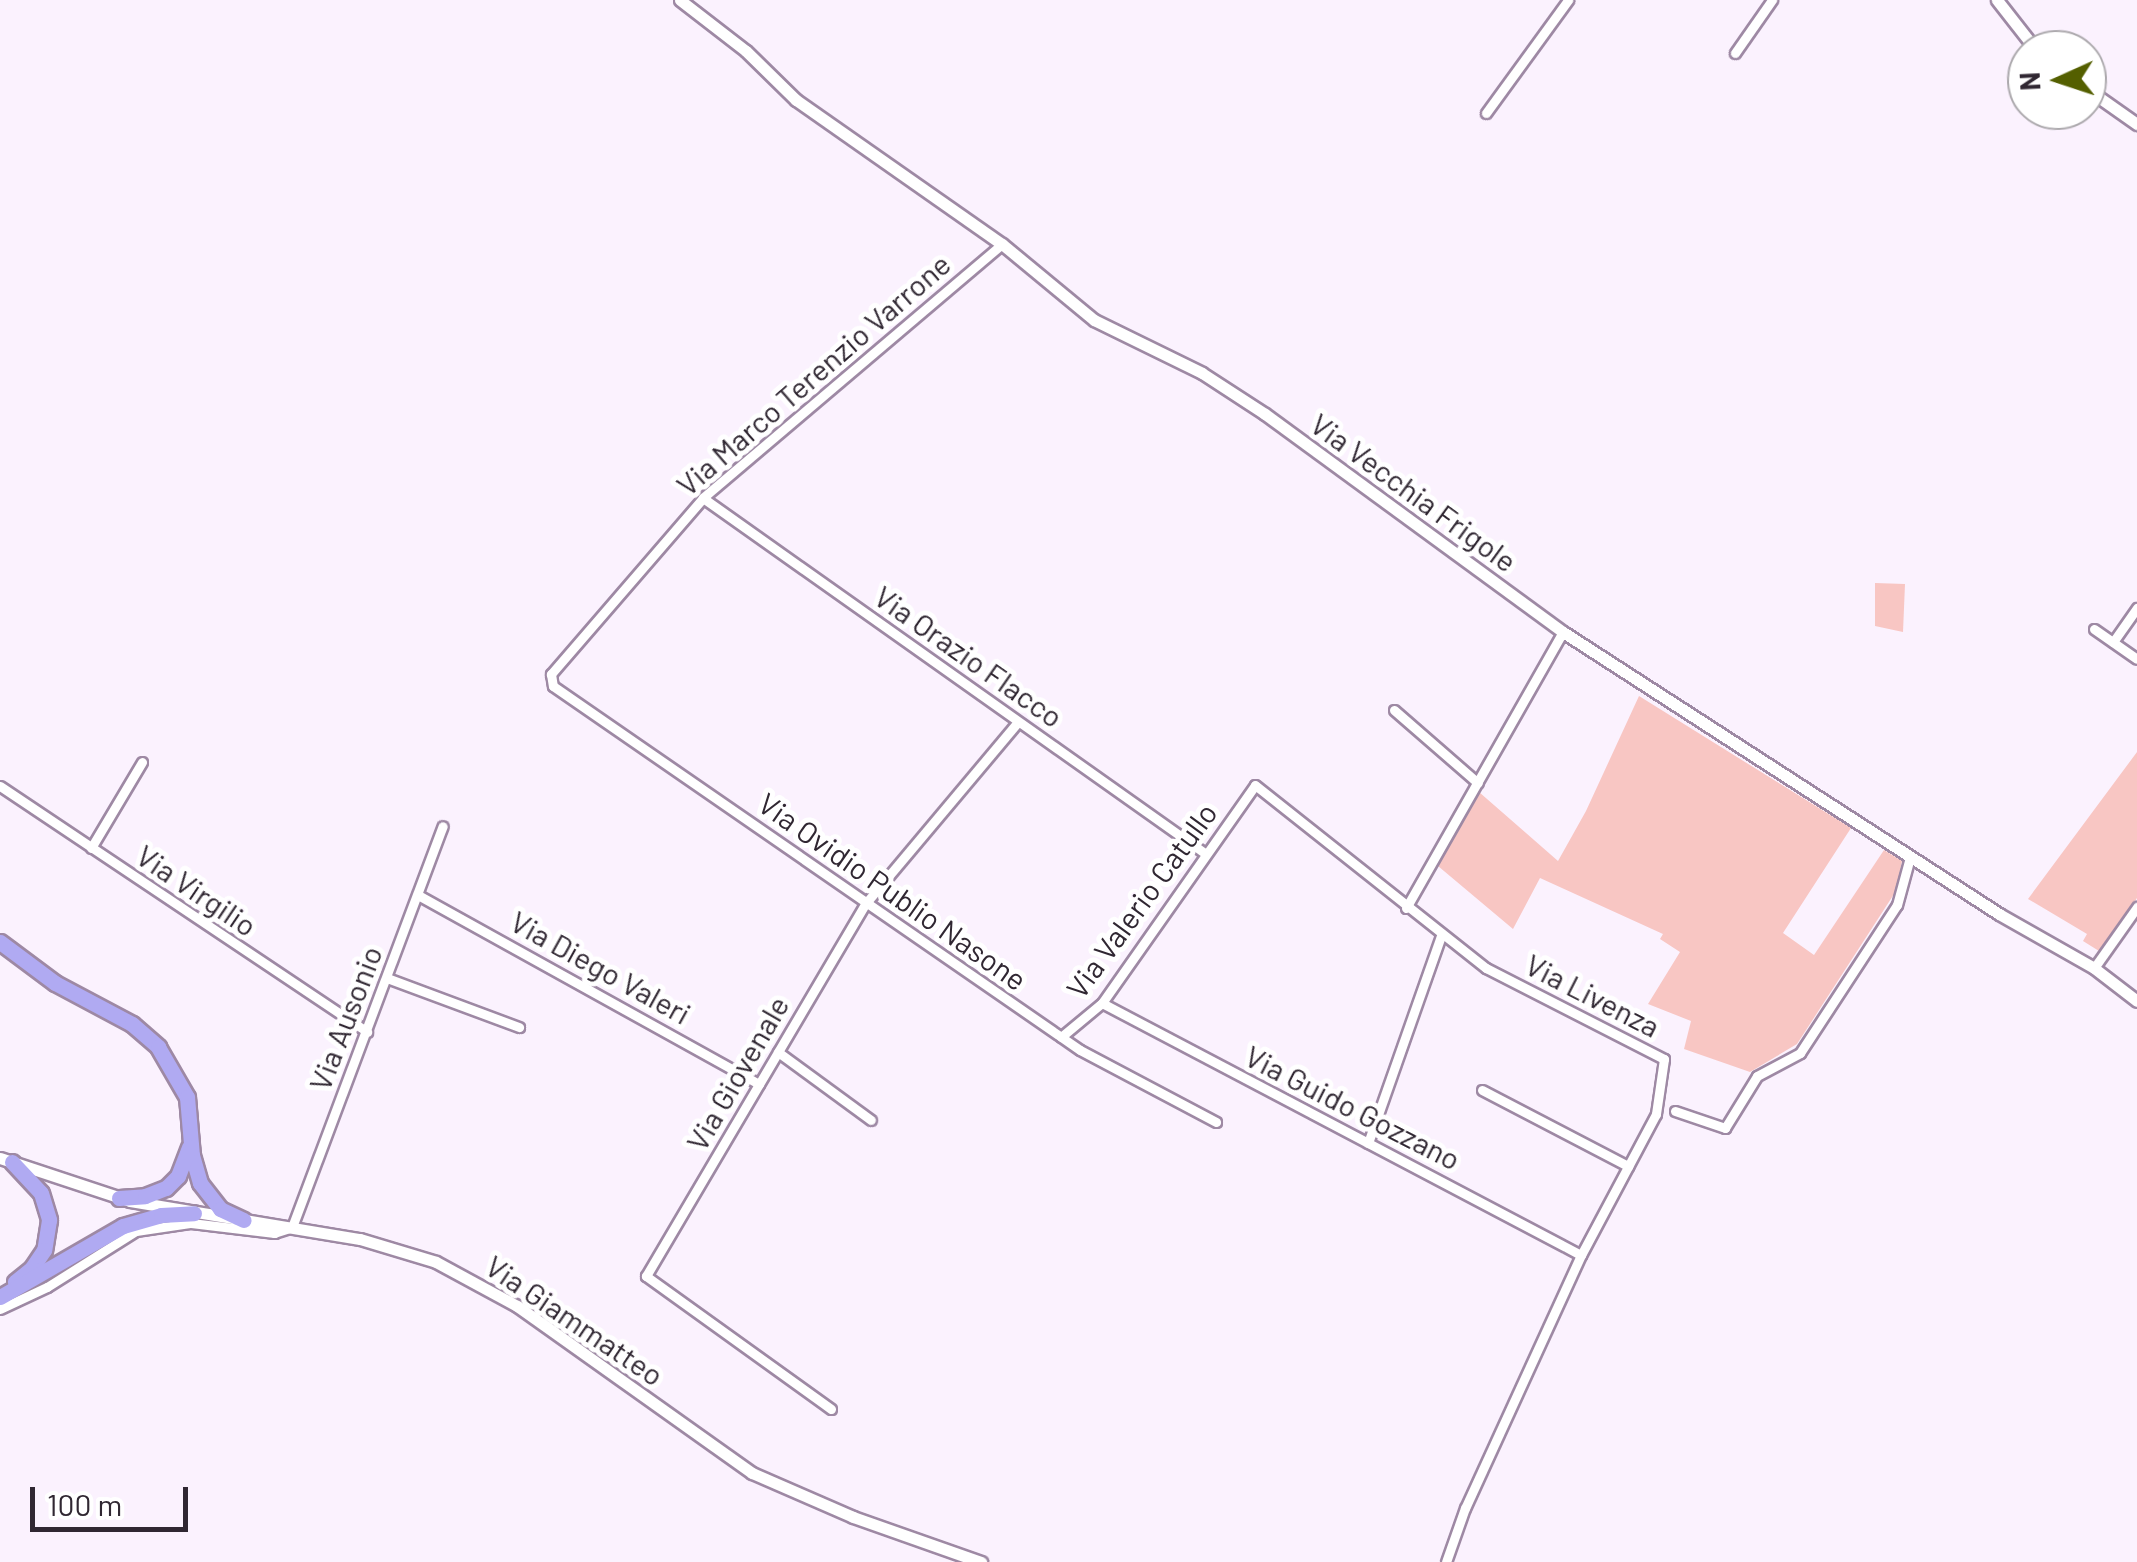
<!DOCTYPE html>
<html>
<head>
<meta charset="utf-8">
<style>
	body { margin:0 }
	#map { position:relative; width:2137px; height:1562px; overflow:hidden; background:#fbf2fe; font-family:Barlow,sans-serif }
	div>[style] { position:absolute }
	.green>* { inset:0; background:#f8c6c3 }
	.roads { filter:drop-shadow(2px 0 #9e89a4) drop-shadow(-2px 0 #9e89a4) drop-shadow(0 2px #9e89a4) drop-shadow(0 -2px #9e89a4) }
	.minor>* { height:9px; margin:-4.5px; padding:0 4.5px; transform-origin:4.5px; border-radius:4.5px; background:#fff }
	.tertiary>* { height:11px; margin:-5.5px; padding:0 5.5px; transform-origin:5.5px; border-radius:5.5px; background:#fff }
	.trunk>* { height:15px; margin:-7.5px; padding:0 7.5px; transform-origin:7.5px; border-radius:7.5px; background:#b0aaf2 }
	span { translate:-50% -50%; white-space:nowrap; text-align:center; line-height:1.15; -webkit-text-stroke:10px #fff; paint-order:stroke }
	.street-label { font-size:30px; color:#302732 }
	.north { position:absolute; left:2007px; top:30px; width:100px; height:100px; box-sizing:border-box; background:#fff; border:2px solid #aca9ad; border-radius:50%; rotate:267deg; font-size:28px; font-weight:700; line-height:40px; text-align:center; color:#302732 }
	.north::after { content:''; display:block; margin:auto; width:35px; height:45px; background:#545f00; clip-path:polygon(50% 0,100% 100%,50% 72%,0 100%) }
	.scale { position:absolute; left:30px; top:1487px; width:158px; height:45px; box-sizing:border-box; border:5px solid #302732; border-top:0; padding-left:12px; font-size:30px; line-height:35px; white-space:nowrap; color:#302732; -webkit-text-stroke:8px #fff; paint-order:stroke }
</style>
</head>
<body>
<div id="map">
	<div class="green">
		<div style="clip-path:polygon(1875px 583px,1905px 584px,1903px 632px,1875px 626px)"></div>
		<div style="clip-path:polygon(1639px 696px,1851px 828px,1783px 933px,1814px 955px,1884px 850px,1902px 861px,1896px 891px,1797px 1044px,1750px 1072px,1684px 1049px,1691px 1021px,1648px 1004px,1680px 952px,1660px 939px,1663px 934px,1540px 878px,1513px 929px,1438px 866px,1479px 792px,1558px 861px,1586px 811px)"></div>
		<div style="clip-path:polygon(2137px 752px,2137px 898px,2099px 951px,2083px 941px,2087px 934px,2028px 899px)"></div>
	</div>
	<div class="roads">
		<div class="minor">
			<div style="left:1735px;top:53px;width:65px;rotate:-55.1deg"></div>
			<div style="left:1486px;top:113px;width:140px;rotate:-54deg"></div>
			<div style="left:1002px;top:244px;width:392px;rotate:139.7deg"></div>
			<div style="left:703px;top:498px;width:233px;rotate:130.8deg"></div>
			<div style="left:551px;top:674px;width:12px;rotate:81deg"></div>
			<div style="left:553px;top:686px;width:640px;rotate:34.63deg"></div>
			<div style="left:1080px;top:1050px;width:154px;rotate:27.9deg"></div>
			<div style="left:703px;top:498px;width:616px;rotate:35.29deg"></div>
			<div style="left:2094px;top:629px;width:52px;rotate:34.9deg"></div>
			<div style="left:2113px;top:642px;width:42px;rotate:-54.8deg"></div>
			<div style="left:1394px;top:710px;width:111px;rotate:41deg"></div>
			<div style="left:0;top:786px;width:442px;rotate:33.8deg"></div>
			<div style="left:91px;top:848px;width:100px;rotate:-59.3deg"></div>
			<div style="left:418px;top:895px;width:390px;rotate:29deg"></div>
			<div style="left:1406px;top:908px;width:318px;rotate:-60.4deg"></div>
			<div style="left:2094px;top:968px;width:75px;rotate:-54.8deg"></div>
			<div style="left:387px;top:978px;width:141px;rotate:20.4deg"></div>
			<div style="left:1102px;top:1003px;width:541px;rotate:27.75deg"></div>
			<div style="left:1061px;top:1037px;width:53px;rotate:-39.7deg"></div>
			<div style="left:1102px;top:1003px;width:266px;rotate:-54.9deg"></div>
			<div style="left:1255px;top:785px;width:295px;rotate:38.4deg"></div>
			<div style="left:1486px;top:968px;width:200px;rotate:27.1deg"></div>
			<div style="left:1664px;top:1059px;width:56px;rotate:98.3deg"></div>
			<div style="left:1656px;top:1114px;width:160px;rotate:118deg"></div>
			<div style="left:1581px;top:1255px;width:278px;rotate:114.6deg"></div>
			<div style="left:1465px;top:1508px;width:57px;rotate:109.4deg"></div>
			<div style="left:778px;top:1052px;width:115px;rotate:36.2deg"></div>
			<div style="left:1482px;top:1090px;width:165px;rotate:27.5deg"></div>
			<div style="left:1675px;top:1111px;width:53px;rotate:18.8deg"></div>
			<div style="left:1725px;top:1128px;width:61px;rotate:-58.4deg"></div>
			<div style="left:1757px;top:1076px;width:49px;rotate:-28.1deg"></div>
			<div style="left:1800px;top:1053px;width:177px;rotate:-56.8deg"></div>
			<div style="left:1897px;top:905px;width:50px;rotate:-74.8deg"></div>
			<div style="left:1368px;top:1143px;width:219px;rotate:-70.6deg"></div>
			<div style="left:0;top:1309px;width:52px;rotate:-25.1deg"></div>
			<div style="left:47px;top:1287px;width:105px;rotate:-32.2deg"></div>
			<div style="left:136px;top:1231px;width:56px;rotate:-8.3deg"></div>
			<div style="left:191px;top:1223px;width:84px;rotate:6.9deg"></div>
			<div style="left:274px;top:1233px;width:19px;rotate:-18deg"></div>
			<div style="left:292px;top:1227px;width:428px;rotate:-69.4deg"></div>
			<div style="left:831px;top:1409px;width:228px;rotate:-144.3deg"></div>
			<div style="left:646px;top:1276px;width:433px;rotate:-59.5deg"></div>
			<div style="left:866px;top:903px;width:236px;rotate:-50deg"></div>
		</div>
		<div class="tertiary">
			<div style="left:680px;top:0;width:83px;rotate:37.7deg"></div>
			<div style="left:746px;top:51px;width:70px;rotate:44.4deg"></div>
			<div style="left:796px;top:100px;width:251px;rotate:35deg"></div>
			<div style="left:1002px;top:244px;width:119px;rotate:39.6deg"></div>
			<div style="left:1094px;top:320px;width:120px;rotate:26.1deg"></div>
			<div style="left:1202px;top:373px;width:75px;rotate:33.1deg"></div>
			<div style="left:1265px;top:414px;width:369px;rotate:36.2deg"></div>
			<div style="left:1563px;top:632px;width:519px;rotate:32.89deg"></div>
			<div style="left:1999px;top:914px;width:109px;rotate:29.6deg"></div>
			<div style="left:2094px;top:968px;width:54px;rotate:37.5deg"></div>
			<div style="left:1997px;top:0;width:63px;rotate:52deg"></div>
			<div style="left:2087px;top:89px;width:61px;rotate:35deg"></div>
			<div style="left:0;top:1158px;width:137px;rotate:18.3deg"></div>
			<div style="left:130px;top:1201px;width:233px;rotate:9.4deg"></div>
			<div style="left:360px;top:1239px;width:79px;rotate:16.8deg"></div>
			<div style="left:436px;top:1262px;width:92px;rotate:28.5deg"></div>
			<div style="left:517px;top:1306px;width:288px;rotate:35.4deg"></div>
			<div style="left:752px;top:1473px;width:110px;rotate:23.5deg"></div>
			<div style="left:853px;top:1517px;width:136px;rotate:19.4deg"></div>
		</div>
		<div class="trunk">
			<div style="left:0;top:942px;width:69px;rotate:36.7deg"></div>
			<div style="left:55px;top:983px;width:87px;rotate:28deg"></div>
			<div style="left:132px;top:1024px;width:35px;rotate:41deg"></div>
			<div style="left:158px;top:1047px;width:58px;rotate:59.9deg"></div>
			<div style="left:187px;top:1097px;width:58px;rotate:85.1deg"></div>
			<div style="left:192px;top:1155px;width:29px;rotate:74deg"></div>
			<div style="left:200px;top:1183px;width:33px;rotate:52deg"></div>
			<div style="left:220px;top:1209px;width:26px;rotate:25deg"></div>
			<div style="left:12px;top:1162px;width:42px;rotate:46.9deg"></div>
			<div style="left:41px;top:1193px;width:28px;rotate:73deg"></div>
			<div style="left:49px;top:1220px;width:30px;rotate:99deg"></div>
			<div style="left:44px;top:1250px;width:22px;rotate:124deg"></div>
			<div style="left:32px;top:1268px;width:22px;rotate:141deg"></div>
			<div style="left:119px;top:1198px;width:26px;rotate:-4deg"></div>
			<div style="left:145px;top:1196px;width:22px;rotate:-21deg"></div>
			<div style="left:166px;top:1188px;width:17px;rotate:-45deg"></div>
			<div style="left:178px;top:1176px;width:31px;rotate:-69deg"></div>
			<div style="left:0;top:1297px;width:142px;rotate:-30deg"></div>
			<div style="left:123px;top:1226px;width:40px;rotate:-16deg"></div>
			<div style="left:161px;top:1215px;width:33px;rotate:-3deg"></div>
		</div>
	</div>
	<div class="street-label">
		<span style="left:813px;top:374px;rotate:-41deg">Via Marco Terenzio Varrone</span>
		<span style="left:1414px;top:492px;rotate:36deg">Via Vecchia Frigole</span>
		<span style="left:969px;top:656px;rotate:35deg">Via Orazio Flacco</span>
		<span style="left:197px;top:890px;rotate:34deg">Via Virgilio</span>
		<span style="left:893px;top:891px;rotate:35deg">Via Ovidio Publio Nasone</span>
		<span style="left:1141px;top:900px;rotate:-54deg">Via Valerio Catullo</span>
		<span style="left:601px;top:967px;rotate:29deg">Via Diego Valeri</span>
		<span style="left:1593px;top:995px;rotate:27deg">Via Livenza</span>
		<span style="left:345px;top:1018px;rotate:-69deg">Via Ausonio</span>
		<span style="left:737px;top:1073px;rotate:-60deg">Via Giovenale</span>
		<span style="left:1353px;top:1107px;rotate:27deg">Via Guido Gozzano</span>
		<span style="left:575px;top:1320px;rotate:34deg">Via Giammatteo</span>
	</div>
	<div class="north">N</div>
	<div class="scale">100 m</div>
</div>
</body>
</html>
